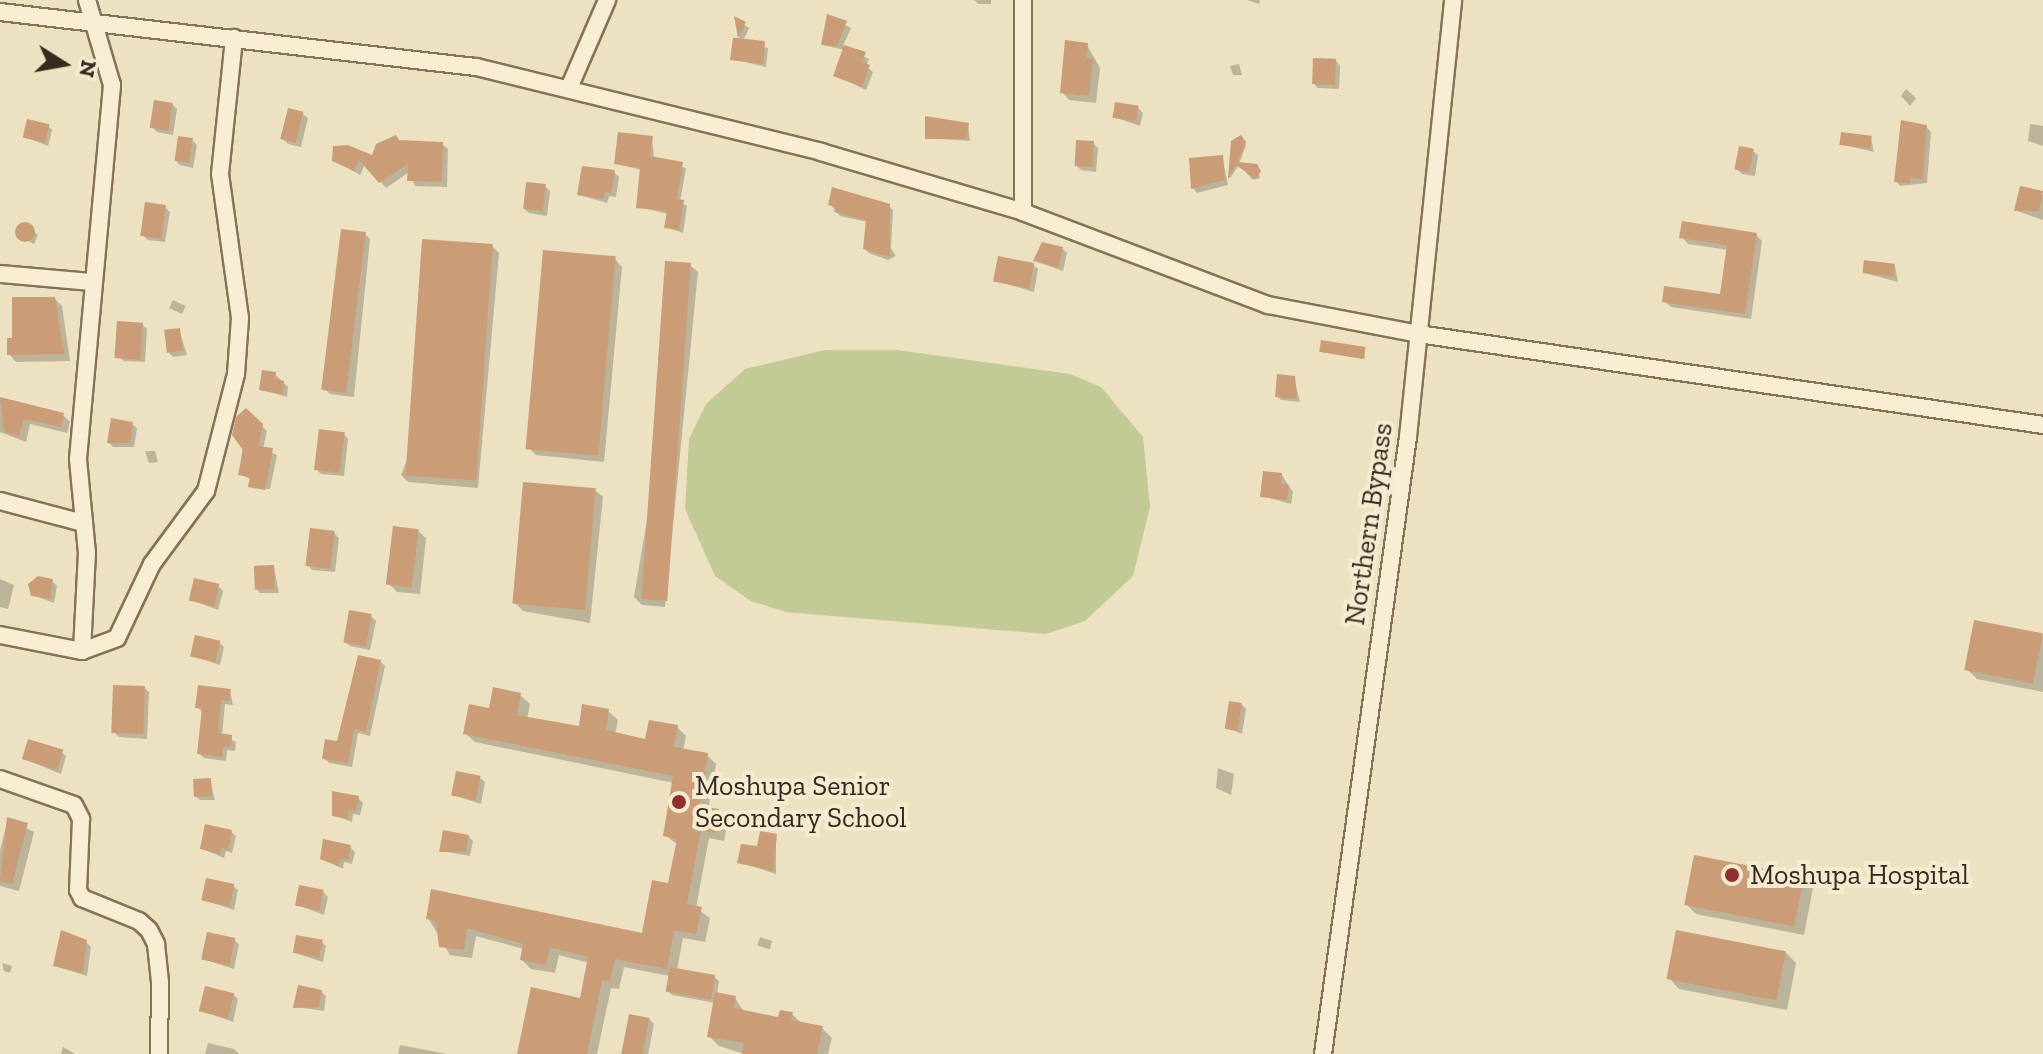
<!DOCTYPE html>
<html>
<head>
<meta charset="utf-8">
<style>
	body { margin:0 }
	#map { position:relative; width:2043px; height:1054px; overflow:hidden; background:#ece1c1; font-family:"Zilla Slab",serif }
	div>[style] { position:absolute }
	.green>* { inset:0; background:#c2ca95 }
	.shadow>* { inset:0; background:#0003; transform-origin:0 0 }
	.building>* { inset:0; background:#ca9d77; transform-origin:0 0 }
	.round { border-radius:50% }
	.roads { filter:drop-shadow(2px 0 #857259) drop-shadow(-2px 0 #857259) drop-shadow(0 2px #857259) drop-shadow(0 -2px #857259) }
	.street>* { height:16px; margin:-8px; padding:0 8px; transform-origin:8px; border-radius:8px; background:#f8eed3 }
	.dots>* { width:22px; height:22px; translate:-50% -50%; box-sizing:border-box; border:4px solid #f4ebd0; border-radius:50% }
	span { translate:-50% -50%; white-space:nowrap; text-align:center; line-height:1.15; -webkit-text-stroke:8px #f4ebd0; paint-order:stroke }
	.street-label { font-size:28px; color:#352a1d }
	.poi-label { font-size:28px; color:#352a1d }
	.left { translate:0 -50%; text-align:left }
	.north { position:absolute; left:24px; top:24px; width:80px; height:80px; -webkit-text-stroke:6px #f4ebd0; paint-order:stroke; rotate:101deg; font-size:22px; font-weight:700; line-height:32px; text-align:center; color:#352a1d }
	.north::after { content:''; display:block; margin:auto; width:28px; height:36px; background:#352a1d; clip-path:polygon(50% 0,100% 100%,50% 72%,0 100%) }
</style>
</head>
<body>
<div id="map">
	<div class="green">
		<div style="clip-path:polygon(825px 350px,897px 350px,1070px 374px,1101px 387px,1143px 437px,1150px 507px,1133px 576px,1085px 621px,1046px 634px,786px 612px,751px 601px,715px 576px,685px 509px,689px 439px,706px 404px,745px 369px)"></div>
	</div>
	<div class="shadow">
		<div style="clip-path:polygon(974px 0,991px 0,991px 4px,978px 4px)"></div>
		<div style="clip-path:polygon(1247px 0,1260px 0,1259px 4px)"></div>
		<div style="clip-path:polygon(829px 17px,851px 28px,843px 46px,869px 59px,866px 66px,873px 72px,866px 90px,835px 75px,845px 50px,823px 45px)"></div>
		<div style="clip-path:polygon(737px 20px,749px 28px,743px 41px,768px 48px,766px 67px,732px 59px,740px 41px)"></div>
		<div style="clip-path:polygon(1087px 45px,1100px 68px,1096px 103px,1069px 100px,1062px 92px)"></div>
		<div style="clip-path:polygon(1336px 61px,1340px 66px,1339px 89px,1318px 88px,1313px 83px)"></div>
		<div style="clip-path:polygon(1239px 64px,1242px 75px,1233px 75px,1230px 66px)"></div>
		<div style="clip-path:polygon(1906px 89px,1916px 98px,1910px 106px,1901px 96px)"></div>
		<div style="clip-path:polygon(172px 104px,177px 109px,173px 135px,157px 132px,152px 127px)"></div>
		<div style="clip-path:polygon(1138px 108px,1143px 113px,1140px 126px,1114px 117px)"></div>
		<div style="clip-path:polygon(303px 114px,308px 118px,301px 147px,288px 144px,283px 139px)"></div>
		<div style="clip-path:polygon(2030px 124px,2043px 126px,2043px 146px,2028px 141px)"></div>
		<div style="clip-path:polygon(968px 125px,970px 141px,927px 138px)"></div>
		<div style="clip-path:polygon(48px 126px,52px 130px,48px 146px,25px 137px)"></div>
		<div style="clip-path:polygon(1926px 127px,1931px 132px,1927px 183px,1900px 186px,1896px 181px)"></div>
		<div style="clip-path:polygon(1240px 137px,1246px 145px,1239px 164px,1258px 168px,1260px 178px,1253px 180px,1239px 165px,1230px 178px,1229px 177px,1235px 138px)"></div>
		<div style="clip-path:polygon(652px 138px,654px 159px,686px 168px,680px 202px,687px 206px,683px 233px,666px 227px,668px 214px,639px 207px,642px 170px,616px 164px)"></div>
		<div style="clip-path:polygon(1871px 138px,1874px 152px,1841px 144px)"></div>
		<div style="clip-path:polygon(192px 140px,197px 145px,193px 168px,180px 165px,175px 160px)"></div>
		<div style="clip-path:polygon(401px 142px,442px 144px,448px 149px,447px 187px,415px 186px,409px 172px,386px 188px,365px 164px,360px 175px,334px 160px,373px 158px)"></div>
		<div style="clip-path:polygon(1093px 143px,1098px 148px,1096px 172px,1081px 170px,1076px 165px)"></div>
		<div style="clip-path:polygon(1753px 151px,1758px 155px,1755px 176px,1742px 174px,1737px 169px)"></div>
		<div style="clip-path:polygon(1222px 157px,1228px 185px,1197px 193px,1193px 188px)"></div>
		<div style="clip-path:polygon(614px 172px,619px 177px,616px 197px,609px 196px,607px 203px,579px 195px)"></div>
		<div style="clip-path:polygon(545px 186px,550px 191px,547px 216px,529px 213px,524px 209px)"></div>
		<div style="clip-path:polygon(2021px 189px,2043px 195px,2043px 220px,2017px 211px)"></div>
		<div style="clip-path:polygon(830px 204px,889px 206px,893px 210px,891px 248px,896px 256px,888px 260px,869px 253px,865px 249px,868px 222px,840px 216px)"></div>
		<div style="clip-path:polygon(165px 207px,170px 212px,165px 242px,148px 240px,143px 235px)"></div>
		<div style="clip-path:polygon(23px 224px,38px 235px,34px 244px,17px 235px)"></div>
		<div style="clip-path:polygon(365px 234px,370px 239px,354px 397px,330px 394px,325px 389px)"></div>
		<div style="clip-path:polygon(1756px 235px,1762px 241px,1751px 319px,1671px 307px,1664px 301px,1722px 297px,1729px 250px,1688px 244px,1682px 237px)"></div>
		<div style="clip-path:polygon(492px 246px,499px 253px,478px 488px,408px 482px,401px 475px)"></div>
		<div style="clip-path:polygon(1062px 248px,1067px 253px,1063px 271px,1035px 261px)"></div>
		<div style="clip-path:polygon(615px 259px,622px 267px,604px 462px,536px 455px,529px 448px)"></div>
		<div style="clip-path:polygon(690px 265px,698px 272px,665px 607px,642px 605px,634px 597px)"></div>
		<div style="clip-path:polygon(1033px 265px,1038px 269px,1034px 292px,996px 281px)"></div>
		<div style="clip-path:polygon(1895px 266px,1898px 282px,1864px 273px)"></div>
		<div style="clip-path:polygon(55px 299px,62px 306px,70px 361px,16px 362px,9px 354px)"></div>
		<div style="left:173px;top:300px;width:14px;height:9px;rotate:25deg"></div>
		<div style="clip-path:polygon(142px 324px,147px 329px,145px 362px,124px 361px,119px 357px)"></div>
		<div style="clip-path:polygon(179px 330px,187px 355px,173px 357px,168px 352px)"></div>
		<div style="clip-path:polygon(1364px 348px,1365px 359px,1321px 352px)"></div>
		<div style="clip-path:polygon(275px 374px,288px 387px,287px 397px,261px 390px)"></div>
		<div style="clip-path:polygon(1294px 378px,1300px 402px,1281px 400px,1277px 396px)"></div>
		<div style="clip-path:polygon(0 398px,63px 415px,70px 422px,67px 433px,30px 424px,26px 442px,0 432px)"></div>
		<div style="clip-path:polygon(246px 410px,267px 431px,263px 449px,277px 455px,270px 489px,253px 488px,252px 480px,240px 474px)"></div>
		<div style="clip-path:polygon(132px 424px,137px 428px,134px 447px,113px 447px,109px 443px)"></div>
		<div style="clip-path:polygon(344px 434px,348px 439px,344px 476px,321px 474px,316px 469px)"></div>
		<div style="clip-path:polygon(145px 451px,155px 451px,158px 462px,149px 463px)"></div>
		<div style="clip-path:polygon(1281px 474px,1293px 492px,1291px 504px,1262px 496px)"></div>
		<div style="clip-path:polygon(595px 490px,603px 497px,590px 623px,523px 611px,515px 603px)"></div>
		<div style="clip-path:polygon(418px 531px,426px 538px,420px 594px,397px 592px,389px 584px)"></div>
		<div style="clip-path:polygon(334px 533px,339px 538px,335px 572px,312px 570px,308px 565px)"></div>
		<div style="clip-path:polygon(274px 567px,279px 593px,260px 593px,256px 588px)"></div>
		<div style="clip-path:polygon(0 579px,14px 585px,8px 609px,0 607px)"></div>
		<div style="clip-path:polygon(52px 581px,57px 586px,54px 603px,33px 595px)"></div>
		<div style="clip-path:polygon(218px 586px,223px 591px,218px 610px,191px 600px)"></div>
		<div style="clip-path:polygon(371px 616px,376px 621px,370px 650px,350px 646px,345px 642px)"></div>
		<div style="clip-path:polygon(2043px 635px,2043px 692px,1977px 679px,1967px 669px)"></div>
		<div style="clip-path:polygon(219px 642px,224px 647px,220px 665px,193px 656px)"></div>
		<div style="clip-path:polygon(380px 661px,385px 666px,370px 736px,358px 733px,352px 767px,329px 763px,324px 758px,339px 743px)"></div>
		<div style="clip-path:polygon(144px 688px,149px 692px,147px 739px,119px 737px,115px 733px)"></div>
		<div style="clip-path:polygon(230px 690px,233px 705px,225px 704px,222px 736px,236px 742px,235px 751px,227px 750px,226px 761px,204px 758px,199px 753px,202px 712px,197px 707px)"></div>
		<div style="clip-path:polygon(520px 695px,530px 704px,527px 719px,580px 729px,608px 711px,618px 720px,615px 734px,647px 741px,677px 727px,686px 736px,683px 751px,707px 755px,716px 764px,708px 810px,728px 821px,724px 841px,709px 838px,696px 908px,710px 918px,705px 942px,683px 938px,677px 970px,714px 977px,719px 981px,717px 994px,735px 998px,744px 1012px,780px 1020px,792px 1014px,802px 1024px,822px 1028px,832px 1038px,828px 1054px,744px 1054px,719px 1046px,709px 1036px,715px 1003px,672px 995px,668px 991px,670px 976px,624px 967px,619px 989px,611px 988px,597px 1054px,519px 1054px,581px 1000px,589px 963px,559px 955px,555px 973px,531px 969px,522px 960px,524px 949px,476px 936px,472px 958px,450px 955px,428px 918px,644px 935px,670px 886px,678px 845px,665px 835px,674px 783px,475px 742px,465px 733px,491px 710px)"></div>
		<div style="clip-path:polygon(1241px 704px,1246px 709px,1242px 734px,1227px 728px)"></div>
		<div style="clip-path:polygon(62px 752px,66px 756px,61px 774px,24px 759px)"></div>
		<div style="clip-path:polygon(1218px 768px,1234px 774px,1231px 795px,1216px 788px)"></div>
		<div style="clip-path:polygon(480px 778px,485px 782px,481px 804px,453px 795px)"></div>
		<div style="clip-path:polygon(210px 780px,215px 800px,200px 800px,195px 796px)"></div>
		<div style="clip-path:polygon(358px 798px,363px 803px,360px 815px,353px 814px,352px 822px,334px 815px)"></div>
		<div style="clip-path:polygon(8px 819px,34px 832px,19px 891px,0 886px,0 850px)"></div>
		<div style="clip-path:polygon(231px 832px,236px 836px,232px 853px,226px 851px,224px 858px,203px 849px)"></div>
		<div style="clip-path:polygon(468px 836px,473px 841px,470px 856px,441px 851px)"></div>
		<div style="clip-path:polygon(776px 836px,776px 874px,739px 862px,758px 848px)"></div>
		<div style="clip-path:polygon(350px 847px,355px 852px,352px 864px,344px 862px,343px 869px,322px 858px)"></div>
		<div style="clip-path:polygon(1803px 878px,1813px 888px,1804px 935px,1696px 914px,1686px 904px)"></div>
		<div style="clip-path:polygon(233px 886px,238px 890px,234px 910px,204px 900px)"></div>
		<div style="clip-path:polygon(323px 892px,328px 897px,324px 915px,297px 905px)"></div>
		<div style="left:760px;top:937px;width:13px;height:9px;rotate:18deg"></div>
		<div style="clip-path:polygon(234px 940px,239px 944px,234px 969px,203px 959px)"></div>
		<div style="clip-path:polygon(86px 942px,91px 947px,87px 976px,55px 966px)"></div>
		<div style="clip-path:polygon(322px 942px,326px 946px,323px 962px,295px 953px)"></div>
		<div style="clip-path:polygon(1786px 953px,1796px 963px,1787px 1010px,1679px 989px,1669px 978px)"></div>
		<div style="clip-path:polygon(2px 963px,12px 966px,10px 973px,4px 971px)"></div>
		<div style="clip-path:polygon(321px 992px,326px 996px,324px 1011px,296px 1007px)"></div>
		<div style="clip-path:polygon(233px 994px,238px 999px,233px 1022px,202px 1011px)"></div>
		<div style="clip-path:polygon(649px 1019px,654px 1024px,648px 1054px,624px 1054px)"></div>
		<div style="clip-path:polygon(208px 1043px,234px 1049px,239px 1054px,205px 1054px)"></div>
		<div style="clip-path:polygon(400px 1045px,447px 1054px,398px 1054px)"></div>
		<div style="clip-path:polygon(63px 1047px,75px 1054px,61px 1054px)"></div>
	</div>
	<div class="building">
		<div style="clip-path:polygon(827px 14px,847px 21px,837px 46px,821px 45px)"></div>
		<div style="clip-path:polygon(734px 16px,746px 22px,738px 38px,765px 41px,763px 64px,730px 60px,733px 38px,738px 38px)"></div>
		<div style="clip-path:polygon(1065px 40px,1088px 43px,1086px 58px,1093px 59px,1089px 96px,1060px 93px)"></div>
		<div style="clip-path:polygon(844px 45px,866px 52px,862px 62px,870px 65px,862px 87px,833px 76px)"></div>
		<div style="left:1313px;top:58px;width:23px;height:26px;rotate:2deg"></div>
		<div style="left:154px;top:100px;width:19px;height:28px;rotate:9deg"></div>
		<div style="left:1115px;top:102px;width:24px;height:16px;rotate:9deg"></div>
		<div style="left:288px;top:108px;width:16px;height:32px;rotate:14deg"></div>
		<div style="clip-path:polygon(925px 116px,969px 123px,967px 139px,925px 139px)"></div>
		<div style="left:27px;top:119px;width:23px;height:19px;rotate:13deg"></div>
		<div style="clip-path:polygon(1901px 120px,1927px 125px,1923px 179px,1910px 178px,1910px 183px,1894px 182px)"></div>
		<div style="clip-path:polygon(618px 132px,653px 136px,650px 156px,683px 162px,677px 199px,684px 200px,679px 230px,664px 228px,667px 211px,636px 208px,640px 168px,614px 164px)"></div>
		<div style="left:1841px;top:132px;width:31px;height:13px;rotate:7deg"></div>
		<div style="clip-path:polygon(396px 135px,399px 140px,443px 142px,442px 182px,407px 181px,408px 164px,379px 183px,359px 160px,354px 171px,332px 161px,333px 146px,348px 145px,372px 155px,376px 144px)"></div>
		<div style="clip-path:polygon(1241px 135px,1246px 142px,1238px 162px,1257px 164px,1261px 171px,1256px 179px,1236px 165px,1228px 179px,1231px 141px)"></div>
		<div style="left:178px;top:136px;width:15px;height:25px;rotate:8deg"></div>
		<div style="left:1076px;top:140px;width:18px;height:26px;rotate:3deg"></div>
		<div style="left:1739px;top:146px;width:15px;height:24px;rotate:11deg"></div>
		<div style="clip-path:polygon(1223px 155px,1225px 180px,1191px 189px,1189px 158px)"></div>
		<div style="clip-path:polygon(582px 166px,615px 170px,611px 193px,605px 192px,603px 199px,577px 195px)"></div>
		<div style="left:526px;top:182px;width:20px;height:27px;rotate:6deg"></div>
		<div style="clip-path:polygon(2020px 186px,2043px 191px,2039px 211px,2014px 211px)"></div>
		<div style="clip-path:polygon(832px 187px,890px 204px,890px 257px,863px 249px,866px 220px,834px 212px,836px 207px,828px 205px)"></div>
		<div style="left:145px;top:202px;width:21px;height:34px;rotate:8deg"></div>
		<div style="clip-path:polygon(1682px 221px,1757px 233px,1745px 314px,1662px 302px,1664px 286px,1720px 294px,1727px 245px,1679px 238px)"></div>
		<div class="round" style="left:15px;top:222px;width:20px;height:20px"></div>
		<div style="left:341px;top:229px;width:25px;height:162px;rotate:7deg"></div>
		<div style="left:422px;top:239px;width:71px;height:237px;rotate:4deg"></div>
		<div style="clip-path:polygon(1042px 242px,1063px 247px,1058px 267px,1033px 261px)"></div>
		<div style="left:543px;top:250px;width:73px;height:200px;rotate:5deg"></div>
		<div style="left:998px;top:256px;width:37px;height:26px;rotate:11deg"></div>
		<div style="left:1864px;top:260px;width:31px;height:13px;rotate:7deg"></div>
		<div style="left:665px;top:261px;width:26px;height:339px;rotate:4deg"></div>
		<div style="clip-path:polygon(12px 297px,55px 297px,64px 354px,7px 355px,7px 338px,12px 338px)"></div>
		<div style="left:117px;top:321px;width:26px;height:37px;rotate:4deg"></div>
		<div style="left:180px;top:328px;width:23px;height:16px;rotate:83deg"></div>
		<div style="left:1321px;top:340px;width:45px;height:12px;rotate:9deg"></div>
		<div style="clip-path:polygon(262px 370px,276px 372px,275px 379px,284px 381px,283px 394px,259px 390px)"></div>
		<div style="clip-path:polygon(1277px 374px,1295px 376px,1297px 399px,1275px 397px)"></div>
		<div style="clip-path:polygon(0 397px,64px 413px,61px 427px,24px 419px,19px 436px,4px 432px)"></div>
		<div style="clip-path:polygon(246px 408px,263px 424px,259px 446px,273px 448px,265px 490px,248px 487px,250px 477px,238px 475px,243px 450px,232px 435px,236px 417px)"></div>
		<div style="clip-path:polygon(111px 418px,133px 422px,130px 443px,107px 443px)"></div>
		<div style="left:319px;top:429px;width:26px;height:41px;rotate:7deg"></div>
		<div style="clip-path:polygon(1263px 471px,1282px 473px,1281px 484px,1289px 485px,1287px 500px,1260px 497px)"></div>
		<div style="left:523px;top:482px;width:73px;height:122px;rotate:5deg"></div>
		<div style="left:393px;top:526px;width:26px;height:59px;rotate:7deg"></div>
		<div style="left:310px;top:528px;width:25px;height:38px;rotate:7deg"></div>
		<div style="left:274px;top:565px;width:24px;height:20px;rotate:88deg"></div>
		<div style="clip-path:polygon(38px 576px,53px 579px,50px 599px,31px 596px,28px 584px)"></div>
		<div style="left:194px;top:578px;width:26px;height:23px;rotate:13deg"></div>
		<div style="left:349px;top:610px;width:23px;height:33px;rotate:10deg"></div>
		<div style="left:1974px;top:620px;width:70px;height:51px;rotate:11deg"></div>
		<div style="left:195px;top:635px;width:26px;height:22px;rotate:13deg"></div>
		<div style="clip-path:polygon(358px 655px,381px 660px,366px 732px,354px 729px,348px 763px,322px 759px,325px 739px,337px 741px)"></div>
		<div style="left:113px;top:685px;width:32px;height:48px;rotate:2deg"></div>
		<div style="clip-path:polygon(198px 685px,231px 689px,229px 701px,221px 700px,218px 733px,232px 735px,231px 747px,223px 747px,222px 757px,197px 754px,202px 708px,195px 708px)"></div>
		<div style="clip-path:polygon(493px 687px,521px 693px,517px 715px,579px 726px,582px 704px,609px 709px,606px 730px,645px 739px,649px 720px,678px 725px,674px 747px,708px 753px,699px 806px,719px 809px,715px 833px,701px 830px,687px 904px,702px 907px,696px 934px,674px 930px,667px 969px,615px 959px,610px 981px,602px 980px,587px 1054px,517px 1054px,531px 987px,580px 998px,588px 957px,550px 947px,546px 965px,520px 960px,523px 944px,467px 928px,464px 950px,439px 947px,436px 921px,426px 919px,431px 889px,642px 933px,652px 880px,668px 883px,677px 839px,663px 836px,673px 776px,463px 734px,469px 704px,489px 708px)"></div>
		<div style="left:1229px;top:701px;width:13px;height:28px;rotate:9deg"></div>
		<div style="left:28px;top:739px;width:37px;height:21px;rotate:17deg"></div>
		<div style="left:456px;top:771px;width:25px;height:25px;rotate:11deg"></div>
		<div style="left:211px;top:778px;width:18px;height:18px;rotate:87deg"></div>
		<div style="clip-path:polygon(332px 791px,359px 796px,356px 812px,349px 810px,347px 819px,332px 816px)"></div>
		<div style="clip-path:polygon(7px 817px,28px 823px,12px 884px,0 881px)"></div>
		<div style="clip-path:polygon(205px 824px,232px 830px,228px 850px,222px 848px,220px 854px,200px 849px)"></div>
		<div style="clip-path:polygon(443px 830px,469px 835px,466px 852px,439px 852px)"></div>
		<div style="clip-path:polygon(760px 831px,777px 834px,773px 871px,737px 863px,741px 844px,757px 846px)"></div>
		<div style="clip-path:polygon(323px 839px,351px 845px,348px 860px,340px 859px,338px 866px,320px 859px)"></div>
		<div style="left:1694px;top:855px;width:112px;height:51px;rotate:11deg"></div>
		<div style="left:206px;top:878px;width:29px;height:23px;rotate:12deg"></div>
		<div style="left:299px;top:885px;width:25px;height:21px;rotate:11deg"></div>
		<div style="clip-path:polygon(61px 930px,87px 940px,83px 973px,53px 966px)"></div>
		<div style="left:1676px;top:930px;width:112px;height:50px;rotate:11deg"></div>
		<div style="left:207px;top:932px;width:29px;height:28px;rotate:12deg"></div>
		<div style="left:296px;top:935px;width:27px;height:18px;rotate:10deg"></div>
		<div style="left:670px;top:967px;width:46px;height:25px;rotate:10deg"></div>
		<div style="clip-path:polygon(298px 985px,322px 990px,319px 1007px,293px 1008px)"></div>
		<div style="left:205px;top:986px;width:30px;height:26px;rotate:14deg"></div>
		<div style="clip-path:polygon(715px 992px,736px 996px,734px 1008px,778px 1017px,780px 1010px,793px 1012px,791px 1020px,823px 1026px,817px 1054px,742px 1054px,744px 1043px,707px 1037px)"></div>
		<div style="left:629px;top:1014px;width:21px;height:41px;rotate:11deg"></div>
	</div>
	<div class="roads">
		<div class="street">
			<div style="left:1023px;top:0;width:212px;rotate:90deg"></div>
			<div style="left:0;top:12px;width:479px;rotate:6.6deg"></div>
			<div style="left:476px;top:67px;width:355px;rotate:13.8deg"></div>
			<div style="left:821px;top:152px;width:211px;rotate:16.5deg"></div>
			<div style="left:1023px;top:212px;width:262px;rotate:20.8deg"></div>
			<div style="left:1268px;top:305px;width:153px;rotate:10.9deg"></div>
			<div style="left:1418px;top:334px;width:632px;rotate:8.28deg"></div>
			<div style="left:569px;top:88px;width:96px;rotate:-66.6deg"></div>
			<div style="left:0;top:274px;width:92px;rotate:5deg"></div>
			<div style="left:0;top:501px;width:86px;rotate:14.8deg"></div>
			<div style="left:0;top:635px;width:84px;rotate:11deg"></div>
			<div style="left:82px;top:651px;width:37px;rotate:-20deg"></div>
			<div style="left:117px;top:638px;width:82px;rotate:-64.7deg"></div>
			<div style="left:152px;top:564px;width:91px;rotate:-53.5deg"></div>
			<div style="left:206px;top:491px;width:121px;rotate:-75.6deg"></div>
			<div style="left:236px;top:374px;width:56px;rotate:-85.9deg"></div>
			<div style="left:240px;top:318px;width:145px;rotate:-97.9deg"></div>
			<div style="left:220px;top:174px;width:137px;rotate:-84.1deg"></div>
			<div style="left:82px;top:651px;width:98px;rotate:-87.1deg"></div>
			<div style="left:87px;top:553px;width:94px;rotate:-95.5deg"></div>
			<div style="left:78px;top:459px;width:376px;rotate:-84.8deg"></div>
			<div style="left:112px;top:85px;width:89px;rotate:-106.4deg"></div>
			<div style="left:0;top:779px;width:78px;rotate:19.4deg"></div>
			<div style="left:74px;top:805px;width:16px;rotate:63deg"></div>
			<div style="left:81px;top:819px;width:71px;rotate:92.4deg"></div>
			<div style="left:78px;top:890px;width:9px;rotate:63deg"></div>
			<div style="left:82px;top:898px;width:61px;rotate:22deg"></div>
			<div style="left:139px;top:921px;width:13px;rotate:42deg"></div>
			<div style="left:149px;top:930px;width:16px;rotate:63deg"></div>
			<div style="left:156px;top:944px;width:39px;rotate:84deg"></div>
			<div style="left:160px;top:983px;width:71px;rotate:90.8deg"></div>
			<div style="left:1323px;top:1054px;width:623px;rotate:-82.16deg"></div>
			<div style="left:1408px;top:437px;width:439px;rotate:-84.1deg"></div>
		</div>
	</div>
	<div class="dots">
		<div style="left:679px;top:802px;background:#922e2b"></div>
		<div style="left:1732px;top:875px;background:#922e2b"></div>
	</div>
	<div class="street-label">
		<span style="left:1369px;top:524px;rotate:-82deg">Northern Bypass</span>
	</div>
	<div class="poi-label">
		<span class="left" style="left:695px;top:802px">Moshupa Senior<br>Secondary School</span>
		<span class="left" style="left:1750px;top:875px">Moshupa Hospital</span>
	</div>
	<div class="north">N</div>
</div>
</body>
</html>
